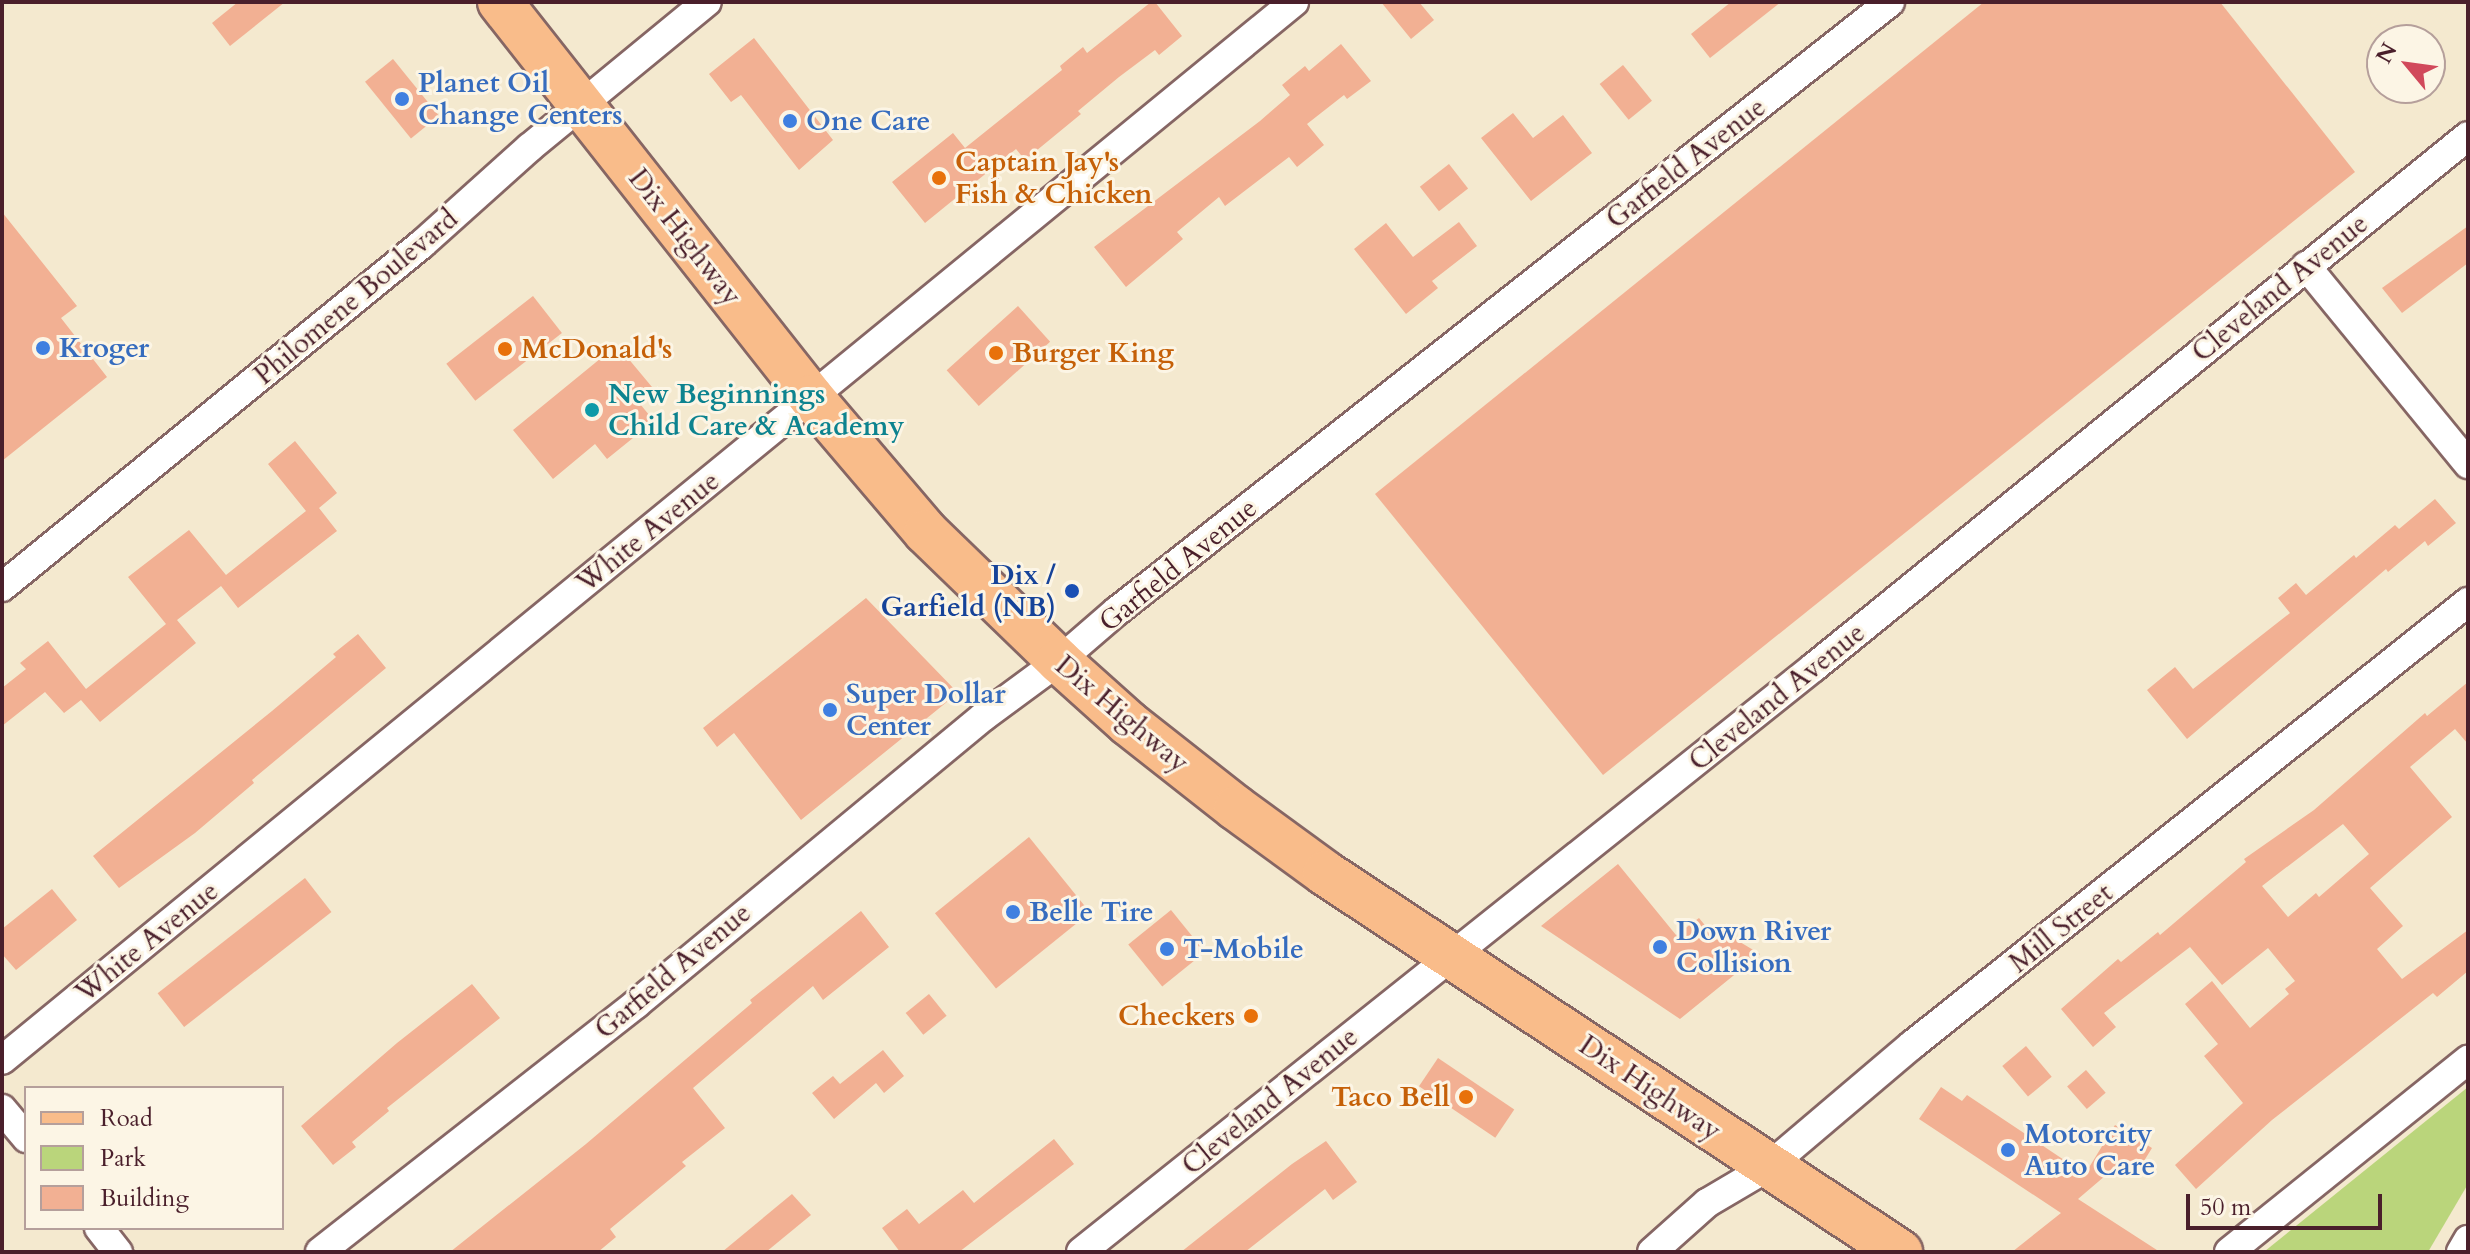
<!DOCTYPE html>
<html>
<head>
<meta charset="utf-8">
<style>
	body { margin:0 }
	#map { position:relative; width:2470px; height:1254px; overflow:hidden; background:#f4e9cf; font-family:Cardo,serif }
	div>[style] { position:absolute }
	.green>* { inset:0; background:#bad57b }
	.building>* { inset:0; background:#f2b093; transform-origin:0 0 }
	.roads { filter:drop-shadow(2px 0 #866664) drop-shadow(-2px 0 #866664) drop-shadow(0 2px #866664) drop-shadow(0 -2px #866664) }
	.street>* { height:28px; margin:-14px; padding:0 14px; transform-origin:14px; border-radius:14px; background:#fff }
	.primary>* { height:44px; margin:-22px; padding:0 22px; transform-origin:22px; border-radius:22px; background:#f9bc8a }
	.dots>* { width:22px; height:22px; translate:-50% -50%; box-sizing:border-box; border:4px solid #fcf5e5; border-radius:50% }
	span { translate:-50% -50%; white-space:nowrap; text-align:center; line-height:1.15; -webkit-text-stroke:6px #fcf5e5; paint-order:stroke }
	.shop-label { font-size:28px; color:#366cbe; font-weight:700 }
	.left { translate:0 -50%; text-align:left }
	.food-label { font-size:28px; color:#c56008; font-weight:700 }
	.right { translate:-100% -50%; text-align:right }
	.street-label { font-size:28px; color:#4a1f2b }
	.culture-label { font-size:28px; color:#0d838f; font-weight:700 }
	.transit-label { font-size:28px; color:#164399; font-weight:700 }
	.frame { position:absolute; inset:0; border:4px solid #4a1f2b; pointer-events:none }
	.legend { position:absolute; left:24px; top:1086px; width:260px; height:144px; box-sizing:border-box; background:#fcf5e5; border:2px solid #b59f9b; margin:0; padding:10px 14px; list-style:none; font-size:24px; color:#4a1f2b }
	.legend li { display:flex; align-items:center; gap:16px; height:40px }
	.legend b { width:40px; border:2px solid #b59f9b }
	.north { position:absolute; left:2366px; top:24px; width:80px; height:80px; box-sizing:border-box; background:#fcf5e5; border:2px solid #b59f9b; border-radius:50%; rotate:299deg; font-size:22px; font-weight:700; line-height:32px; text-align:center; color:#4a1f2b }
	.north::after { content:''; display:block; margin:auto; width:28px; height:36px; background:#d1495b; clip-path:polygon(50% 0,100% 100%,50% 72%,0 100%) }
	.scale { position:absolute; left:2186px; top:1194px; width:196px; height:36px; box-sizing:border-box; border:4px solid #4a1f2b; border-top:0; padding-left:10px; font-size:24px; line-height:28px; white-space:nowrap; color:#4a1f2b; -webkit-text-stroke:6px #fcf5e5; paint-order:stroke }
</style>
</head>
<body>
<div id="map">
	<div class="green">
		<div style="clip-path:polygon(2468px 1087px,2468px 1184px,2428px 1252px,2265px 1251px)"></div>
	</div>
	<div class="building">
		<div style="clip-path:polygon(238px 2px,285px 2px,230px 46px,212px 23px)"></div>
		<div style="clip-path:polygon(1151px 2px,1155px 2px,1182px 36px,1159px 55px,1155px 50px,1119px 77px,1078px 111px,1081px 114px,1025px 160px,1016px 149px,925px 223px,892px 182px,953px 133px,965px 148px,1062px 70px,1060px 66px,1083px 47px,1087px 53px)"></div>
		<div style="clip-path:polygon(1381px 2px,1419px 2px,1434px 20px,1411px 39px)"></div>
		<div style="clip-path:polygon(1731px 2px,1781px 2px,1710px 58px,1691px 34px)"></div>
		<div style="clip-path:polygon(1984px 2px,2220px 2px,2355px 172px,1603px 775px,1375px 494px)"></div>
		<div style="clip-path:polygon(754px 38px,833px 140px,799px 170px,741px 95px,731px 102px,709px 74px)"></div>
		<div style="clip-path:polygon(1341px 44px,1371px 81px,1347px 99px,1344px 95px,1307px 124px,1324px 145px,1297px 167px,1289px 157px,1225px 206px,1219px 197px,1177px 232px,1183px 239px,1126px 287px,1094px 247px,1260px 121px,1290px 95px,1282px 85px,1305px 66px,1309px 71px)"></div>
		<div style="left:393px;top:59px;width:73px;height:36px;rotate:51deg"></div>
		<div style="left:1623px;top:65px;width:46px;height:30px;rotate:51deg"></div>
		<div style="clip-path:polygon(1513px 113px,1533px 138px,1563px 115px,1592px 153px,1531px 201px,1481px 138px)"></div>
		<div style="left:1449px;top:164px;width:31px;height:37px;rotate:52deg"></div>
		<div style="clip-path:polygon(2px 212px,77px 306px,61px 318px,107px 377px,2px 461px)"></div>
		<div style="clip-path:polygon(1459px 222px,1477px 246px,1432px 281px,1438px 288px,1406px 314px,1354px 249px,1386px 223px,1413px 257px)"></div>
		<div style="clip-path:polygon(2468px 226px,2468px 263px,2402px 313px,2382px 288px)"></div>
		<div style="left:533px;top:296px;width:47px;height:110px;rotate:52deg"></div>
		<div style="left:1018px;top:306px;width:48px;height:96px;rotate:48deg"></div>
		<div style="clip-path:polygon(617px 345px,652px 387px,636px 399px,654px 421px,607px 459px,595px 444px,553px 479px,513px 430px)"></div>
		<div style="clip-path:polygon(295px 441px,337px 493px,319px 508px,337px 531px,238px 608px,221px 586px,177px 620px,196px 643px,100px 722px,81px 700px,64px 713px,45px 692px,2px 726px,2px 688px,26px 669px,20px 663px,48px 641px,86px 689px,166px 624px,128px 577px,189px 530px,226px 575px,306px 511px,268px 464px)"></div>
		<div style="clip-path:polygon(2435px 499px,2456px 523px,2428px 546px,2425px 541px,2388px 572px,2386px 569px,2187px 739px,2147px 690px,2175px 667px,2193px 689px,2290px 613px,2278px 598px,2296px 583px,2306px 595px,2354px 555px,2356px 558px,2395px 525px,2399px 529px)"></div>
		<div style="clip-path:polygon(866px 598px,958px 693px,801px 820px,734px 733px,717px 747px,703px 728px)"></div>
		<div style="clip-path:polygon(358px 634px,386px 668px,252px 780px,254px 783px,195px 833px,119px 888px,93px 856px,272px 711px,336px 657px,333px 654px)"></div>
		<div style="clip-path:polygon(evenodd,2468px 682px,2468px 744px,2455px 729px,2410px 767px,2452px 817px,2370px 888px,2403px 926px,2377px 949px,2402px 979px,2468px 930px,2468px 971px,2437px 997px,2433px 993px,2272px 1120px,2196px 1189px,2175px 1165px,2243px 1103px,2204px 1056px,2218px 1044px,2185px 1004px,2212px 981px,2250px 1028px,2289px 994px,2285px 989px,2295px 981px,2268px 948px,2222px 985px,2190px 947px,2104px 1013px,2116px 1027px,2093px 1047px,2061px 1009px,2118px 959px,2121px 962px,2158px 932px,2160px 935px,2246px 862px,2244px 859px,2314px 810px,2425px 713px,2427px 716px,2468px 682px,2343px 824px,2369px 854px,2319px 897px,2316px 893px,2288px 917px,2262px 886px,2343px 824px)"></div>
		<div style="left:1029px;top:837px;width:97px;height:121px;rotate:51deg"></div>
		<div style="clip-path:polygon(1618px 864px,1676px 935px,1699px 918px,1717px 940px,1725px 933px,1760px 954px,1680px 1019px,1541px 926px)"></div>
		<div style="left:305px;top:878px;width:43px;height:187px;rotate:52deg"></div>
		<div style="clip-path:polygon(52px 889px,77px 920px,16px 970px,2px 954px,2px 929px)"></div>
		<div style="left:1171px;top:910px;width:54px;height:55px;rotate:51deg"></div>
		<div style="clip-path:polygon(861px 911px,889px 947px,823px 1000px,813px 986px,693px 1088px,725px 1128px,682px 1162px,686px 1166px,610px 1229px,616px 1237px,598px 1252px,450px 1252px,586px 1144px,752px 1003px,750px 1000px)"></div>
		<div style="clip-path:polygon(472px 984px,500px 1018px,387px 1108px,389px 1111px,352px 1142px,356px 1147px,333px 1165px,301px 1126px,397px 1043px)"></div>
		<div style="left:929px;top:994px;width:28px;height:30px;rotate:51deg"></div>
		<div style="left:2026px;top:1046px;width:40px;height:31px;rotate:50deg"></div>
		<div style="clip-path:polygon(883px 1050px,904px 1076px,884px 1093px,876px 1083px,834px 1119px,812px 1093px,833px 1076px,840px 1084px)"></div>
		<div style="left:1438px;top:1058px;width:92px;height:34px;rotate:34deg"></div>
		<div style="left:2086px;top:1070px;width:30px;height:25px;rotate:49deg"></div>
		<div style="clip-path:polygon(1941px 1087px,1962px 1101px,1967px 1095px,2085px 1174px,2115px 1125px,2152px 1148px,2136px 1174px,2119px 1164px,2078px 1199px,2160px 1252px,2012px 1252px,2061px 1213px,1919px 1119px)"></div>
		<div style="clip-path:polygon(1054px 1139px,1074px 1164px,959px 1252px,900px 1252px,882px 1228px,907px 1209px,919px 1224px,963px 1190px,974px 1203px)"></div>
		<div style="clip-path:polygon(1326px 1141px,1357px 1182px,1333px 1200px,1325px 1189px,1245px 1252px,1181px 1252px,1292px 1164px)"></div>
		<div style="clip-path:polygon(792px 1194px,811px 1215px,766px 1252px,722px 1252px)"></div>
	</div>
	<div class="roads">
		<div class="street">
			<div style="left:2306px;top:266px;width:256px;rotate:50.7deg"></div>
			<div style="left:2px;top:587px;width:542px;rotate:-39.24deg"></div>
			<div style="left:422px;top:244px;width:144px;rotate:-41.9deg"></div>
			<div style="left:529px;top:148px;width:230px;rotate:-39.4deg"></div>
			<div style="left:2px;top:1060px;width:1670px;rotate:-39.31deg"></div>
			<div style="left:2px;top:1109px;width:38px;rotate:50deg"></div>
			<div style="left:99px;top:1228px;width:31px;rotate:52deg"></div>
			<div style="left:320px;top:1252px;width:402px;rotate:-38.1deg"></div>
			<div style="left:636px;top:1004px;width:450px;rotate:-39.6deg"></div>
			<div style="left:983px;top:717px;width:94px;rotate:-36.4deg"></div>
			<div style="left:1059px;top:661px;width:77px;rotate:-40.8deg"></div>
			<div style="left:1117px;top:611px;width:984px;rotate:-38.23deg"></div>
			<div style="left:1081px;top:1252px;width:938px;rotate:-38.59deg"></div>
			<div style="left:1814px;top:667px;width:842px;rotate:-39.07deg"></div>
			<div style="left:1652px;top:1252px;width:74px;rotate:-41.7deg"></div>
			<div style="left:1707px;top:1203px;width:71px;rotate:-30.5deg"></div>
			<div style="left:1768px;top:1167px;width:189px;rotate:-40.3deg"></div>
			<div style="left:1912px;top:1045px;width:711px;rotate:-38.55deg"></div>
			<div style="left:2229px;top:1252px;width:307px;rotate:-38.8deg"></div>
			<div style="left:2461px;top:1252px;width:14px;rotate:-60deg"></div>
		</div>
		<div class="primary">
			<div style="left:500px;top:2px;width:503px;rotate:51.79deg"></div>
			<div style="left:811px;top:397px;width:177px;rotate:49.6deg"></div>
			<div style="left:926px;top:532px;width:185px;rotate:44.1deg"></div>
			<div style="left:1059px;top:661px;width:93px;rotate:41.9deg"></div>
			<div style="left:1128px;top:723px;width:137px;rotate:38.2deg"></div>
			<div style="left:1236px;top:808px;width:110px;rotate:36.1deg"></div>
			<div style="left:1325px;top:873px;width:689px;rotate:33.39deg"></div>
		</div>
	</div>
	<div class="dots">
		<div style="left:402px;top:99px;background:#3f7fe0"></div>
		<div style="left:790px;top:121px;background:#3f7fe0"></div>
		<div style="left:939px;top:178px;background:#e8710a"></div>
		<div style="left:43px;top:348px;background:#3f7fe0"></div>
		<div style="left:505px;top:349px;background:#e8710a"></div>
		<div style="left:996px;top:353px;background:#e8710a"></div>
		<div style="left:592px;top:410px;background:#0f9aa8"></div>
		<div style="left:1072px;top:591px;background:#1a4fb4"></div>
		<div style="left:830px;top:710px;background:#3f7fe0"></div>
		<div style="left:1013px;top:912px;background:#3f7fe0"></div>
		<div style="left:1660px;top:947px;background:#3f7fe0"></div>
		<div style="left:1167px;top:949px;background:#3f7fe0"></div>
		<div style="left:1251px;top:1016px;background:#e8710a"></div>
		<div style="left:1466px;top:1097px;background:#e8710a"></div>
		<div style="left:2008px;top:1150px;background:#3f7fe0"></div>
	</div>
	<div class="shop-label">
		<span class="left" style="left:418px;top:99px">Planet Oil<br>Change Centers</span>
		<span class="left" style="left:806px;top:121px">One Care</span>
		<span class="left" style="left:59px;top:348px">Kroger</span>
		<span class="left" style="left:846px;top:710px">Super Dollar<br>Center</span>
		<span class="left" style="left:1029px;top:912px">Belle Tire</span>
		<span class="left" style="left:1676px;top:947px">Down River<br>Collision</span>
		<span class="left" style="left:1183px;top:949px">T-Mobile</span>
		<span class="left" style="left:2024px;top:1150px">Motorcity<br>Auto Care</span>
	</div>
	<div class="food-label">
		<span class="left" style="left:955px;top:178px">Captain Jay's<br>Fish &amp; Chicken</span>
		<span class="left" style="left:521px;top:349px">McDonald's</span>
		<span class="left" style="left:1012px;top:353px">Burger King</span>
		<span class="right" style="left:1235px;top:1016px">Checkers</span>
		<span class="right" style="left:1450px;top:1097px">Taco Bell</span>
	</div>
	<div class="street-label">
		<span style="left:1686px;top:163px;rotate:-38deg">Garfield Avenue</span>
		<span style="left:685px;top:237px;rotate:52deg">Dix Highway</span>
		<span style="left:2280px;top:288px;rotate:-39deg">Cleveland Avenue</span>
		<span style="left:356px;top:297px;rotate:-40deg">Philomene Boulevard</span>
		<span style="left:648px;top:532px;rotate:-39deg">White Avenue</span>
		<span style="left:1178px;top:565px;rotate:-39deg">Garfield Avenue</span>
		<span style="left:1777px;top:697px;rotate:-39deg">Cleveland Avenue</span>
		<span style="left:1122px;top:714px;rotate:40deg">Dix Highway</span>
		<span style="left:2061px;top:928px;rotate:-39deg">Mill Street</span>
		<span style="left:147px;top:942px;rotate:-39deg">White Avenue</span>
		<span style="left:673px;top:971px;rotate:-40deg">Garfield Avenue</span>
		<span style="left:1650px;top:1088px;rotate:34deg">Dix Highway</span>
		<span style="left:1270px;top:1101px;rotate:-39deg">Cleveland Avenue</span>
	</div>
	<div class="culture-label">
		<span class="left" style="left:608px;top:410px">New Beginnings<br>Child Care &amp; Academy</span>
	</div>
	<div class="transit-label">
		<span class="right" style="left:1056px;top:591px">Dix /<br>Garfield (NB)</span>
	</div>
	<div class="frame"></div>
	<ul class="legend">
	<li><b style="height:10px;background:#f9bc8a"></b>Road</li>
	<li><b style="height:22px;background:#bad57b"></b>Park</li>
	<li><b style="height:22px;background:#f2b093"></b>Building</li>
	</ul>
	<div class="north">N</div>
	<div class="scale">50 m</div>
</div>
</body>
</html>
